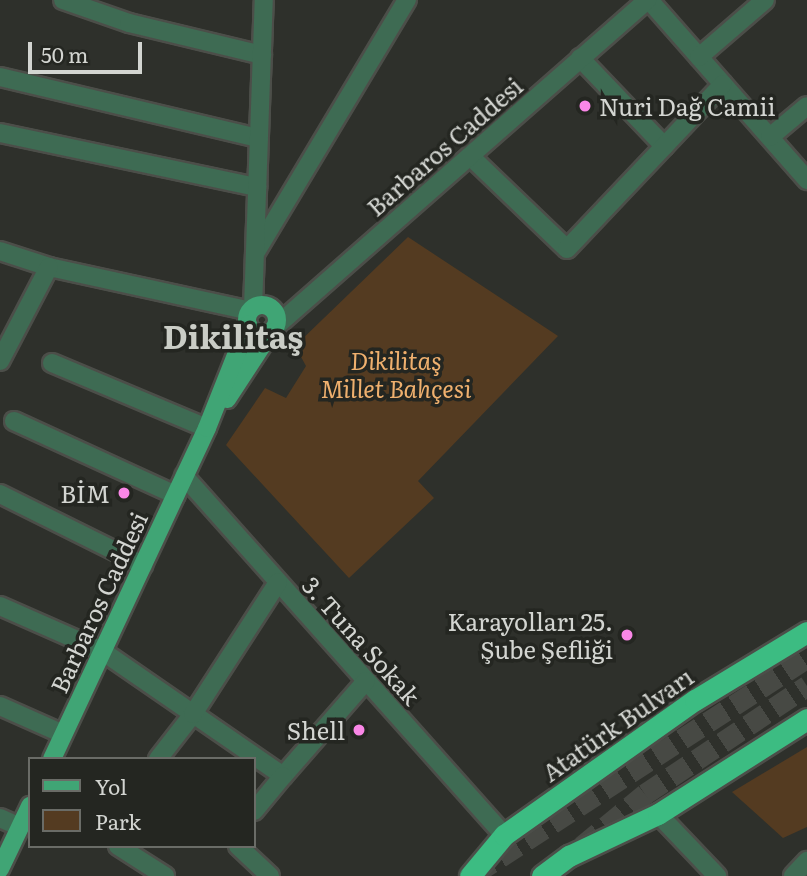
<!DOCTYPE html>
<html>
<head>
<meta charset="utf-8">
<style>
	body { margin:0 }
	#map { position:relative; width:807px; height:876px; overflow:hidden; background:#2e302b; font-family:Literata,serif }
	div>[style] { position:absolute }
	.green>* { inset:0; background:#543b21 }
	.highway-tunnel>* { height:21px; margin-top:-10.5px; transform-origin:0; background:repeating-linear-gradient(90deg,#474944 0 21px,transparent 0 31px) }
	.roads { filter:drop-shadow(2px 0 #4c4e49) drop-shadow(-2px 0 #4c4e49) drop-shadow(0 2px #4c4e49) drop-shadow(0 -2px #4c4e49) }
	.minor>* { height:18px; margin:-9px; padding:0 9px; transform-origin:9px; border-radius:9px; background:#3e6b53 }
	.major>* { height:18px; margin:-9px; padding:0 9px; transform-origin:9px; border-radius:9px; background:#40a575 }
	.major>.ring { margin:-9px; padding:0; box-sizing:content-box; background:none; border:18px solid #40a575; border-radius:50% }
	.highway>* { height:21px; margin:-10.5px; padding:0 10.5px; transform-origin:10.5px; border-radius:10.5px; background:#3cbc82 }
	.dots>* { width:19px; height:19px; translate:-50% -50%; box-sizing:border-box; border:4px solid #242621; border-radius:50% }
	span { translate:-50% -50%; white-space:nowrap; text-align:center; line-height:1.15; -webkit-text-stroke:7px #242621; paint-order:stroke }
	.poi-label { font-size:24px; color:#d3d5d1 }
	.left { translate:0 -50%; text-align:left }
	.right { translate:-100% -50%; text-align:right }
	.street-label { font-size:24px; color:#d3d5d1 }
	.park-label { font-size:24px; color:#efb06e; font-style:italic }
	.district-label { font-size:32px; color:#cacdc6; font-weight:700 }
	.legend { position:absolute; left:28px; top:757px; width:228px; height:91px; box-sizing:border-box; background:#242621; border:2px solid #6a6c67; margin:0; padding:9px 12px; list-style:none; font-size:21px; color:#d3d5d1 }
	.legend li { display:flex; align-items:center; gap:14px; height:35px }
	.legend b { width:35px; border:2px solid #6a6c67 }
	.scale { position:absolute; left:28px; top:42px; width:114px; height:32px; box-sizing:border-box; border:4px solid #d3d5d1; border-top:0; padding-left:9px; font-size:21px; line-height:24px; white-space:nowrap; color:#d3d5d1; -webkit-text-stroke:5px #242621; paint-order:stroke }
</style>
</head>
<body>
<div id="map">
	<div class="green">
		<div style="clip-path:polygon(408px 237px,558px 336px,418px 481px,434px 498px,349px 578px,226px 445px,265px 388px,286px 398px,306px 366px,295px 346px)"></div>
		<div style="clip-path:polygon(807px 747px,807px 827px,783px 838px,732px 792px)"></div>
	</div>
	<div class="highway-tunnel">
		<div style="left:582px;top:846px;width:82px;rotate:-39.5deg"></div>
		<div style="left:645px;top:794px;width:195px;rotate:-33.7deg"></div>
		<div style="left:474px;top:874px;width:397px;rotate:-33deg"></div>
	</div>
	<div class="roads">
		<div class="minor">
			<div style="left:63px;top:0;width:70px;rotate:19.2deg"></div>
			<div style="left:129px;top:23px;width:137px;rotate:13.5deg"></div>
			<div style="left:649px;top:0;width:240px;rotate:48.7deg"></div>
			<div style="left:699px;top:57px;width:87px;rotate:-40.8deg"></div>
			<div style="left:580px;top:58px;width:122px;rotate:46.3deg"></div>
			<div style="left:0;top:77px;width:266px;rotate:13.3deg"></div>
			<div style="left:0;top:133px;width:263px;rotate:11.9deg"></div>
			<div style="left:770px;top:137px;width:48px;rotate:-40deg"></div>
			<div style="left:470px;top:156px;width:134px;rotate:43.8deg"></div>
			<div style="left:567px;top:249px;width:227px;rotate:-46.6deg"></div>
			<div style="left:0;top:251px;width:52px;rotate:18.1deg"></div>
			<div style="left:49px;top:267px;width:206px;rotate:12.3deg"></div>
			<div style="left:256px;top:252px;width:294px;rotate:-59.1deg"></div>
			<div style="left:253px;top:308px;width:308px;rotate:-88deg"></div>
			<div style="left:274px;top:328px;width:497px;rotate:-41.3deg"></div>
			<div style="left:0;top:361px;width:106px;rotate:-62.5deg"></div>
			<div style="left:52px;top:363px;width:168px;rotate:22.8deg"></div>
			<div style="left:14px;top:421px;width:178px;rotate:24.6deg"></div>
			<div style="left:184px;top:476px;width:481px;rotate:48.3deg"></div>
			<div style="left:0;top:494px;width:160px;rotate:26.4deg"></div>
			<div style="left:0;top:606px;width:111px;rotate:23.8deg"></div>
			<div style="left:102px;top:651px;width:220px;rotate:34.6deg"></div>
			<div style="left:283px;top:776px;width:126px;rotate:-48.9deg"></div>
			<div style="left:0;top:706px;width:69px;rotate:24deg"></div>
			<div style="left:158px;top:759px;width:57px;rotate:-52.1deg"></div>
			<div style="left:193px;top:714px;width:157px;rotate:-57.2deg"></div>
			<div style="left:254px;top:811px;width:45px;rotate:-50.4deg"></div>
			<div style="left:658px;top:814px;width:86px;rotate:46.4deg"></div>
			<div style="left:0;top:818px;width:22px;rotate:24deg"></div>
			<div style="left:118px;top:846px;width:56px;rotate:32.6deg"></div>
			<div style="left:238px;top:846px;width:44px;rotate:43.2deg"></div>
			<div style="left:793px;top:876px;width:21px;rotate:-47deg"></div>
		</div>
		<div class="major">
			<div class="ring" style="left:247px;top:305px;width:12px;height:12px"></div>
			<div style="left:227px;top:399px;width:80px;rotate:-56.7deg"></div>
			<div style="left:52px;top:759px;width:365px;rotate:-64.9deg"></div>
			<div style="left:207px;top:428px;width:111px;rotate:-68.3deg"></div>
			<div style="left:0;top:869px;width:70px;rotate:-64.5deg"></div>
		</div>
		<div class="highway">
			<div style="left:470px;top:876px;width:53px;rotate:-50.3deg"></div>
			<div style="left:504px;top:835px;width:234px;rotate:-35.3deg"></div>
			<div style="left:695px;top:700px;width:131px;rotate:-31.3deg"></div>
			<div style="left:542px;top:876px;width:34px;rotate:-37deg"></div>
			<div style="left:569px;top:856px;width:98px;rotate:-25.3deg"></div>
			<div style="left:658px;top:814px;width:177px;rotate:-32.5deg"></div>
		</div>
	</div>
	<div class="dots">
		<div style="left:585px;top:106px;background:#fa87e7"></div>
		<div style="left:124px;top:493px;background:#fa87e7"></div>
		<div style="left:627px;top:635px;background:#fa87e7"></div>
		<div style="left:359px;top:730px;background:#fa87e7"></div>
	</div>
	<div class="poi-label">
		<span class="left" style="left:599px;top:106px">Nuri Dağ Camii</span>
		<span class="right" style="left:110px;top:493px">BİM</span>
		<span class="right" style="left:613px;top:635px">Karayolları 25.<br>Şube Şefliği</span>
		<span class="right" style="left:345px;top:730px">Shell</span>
	</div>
	<div class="street-label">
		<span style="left:444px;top:146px;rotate:-41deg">Barbaros Caddesi</span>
		<span style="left:98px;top:602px;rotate:-65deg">Barbaros Caddesi</span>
		<span style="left:362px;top:640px;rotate:48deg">3. Tuna Sokak</span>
		<span style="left:617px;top:724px;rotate:-35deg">Atatürk Bulvarı</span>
	</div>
	<div class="park-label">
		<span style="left:396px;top:374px">Dikilitaş<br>Millet Bahçesi</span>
	</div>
	<div class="district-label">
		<span style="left:233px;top:335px">Dikilitaş</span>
	</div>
	<ul class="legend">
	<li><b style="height:9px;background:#40a575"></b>Yol</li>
	<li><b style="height:19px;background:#543b21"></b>Park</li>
	</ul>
	<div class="scale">50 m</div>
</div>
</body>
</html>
